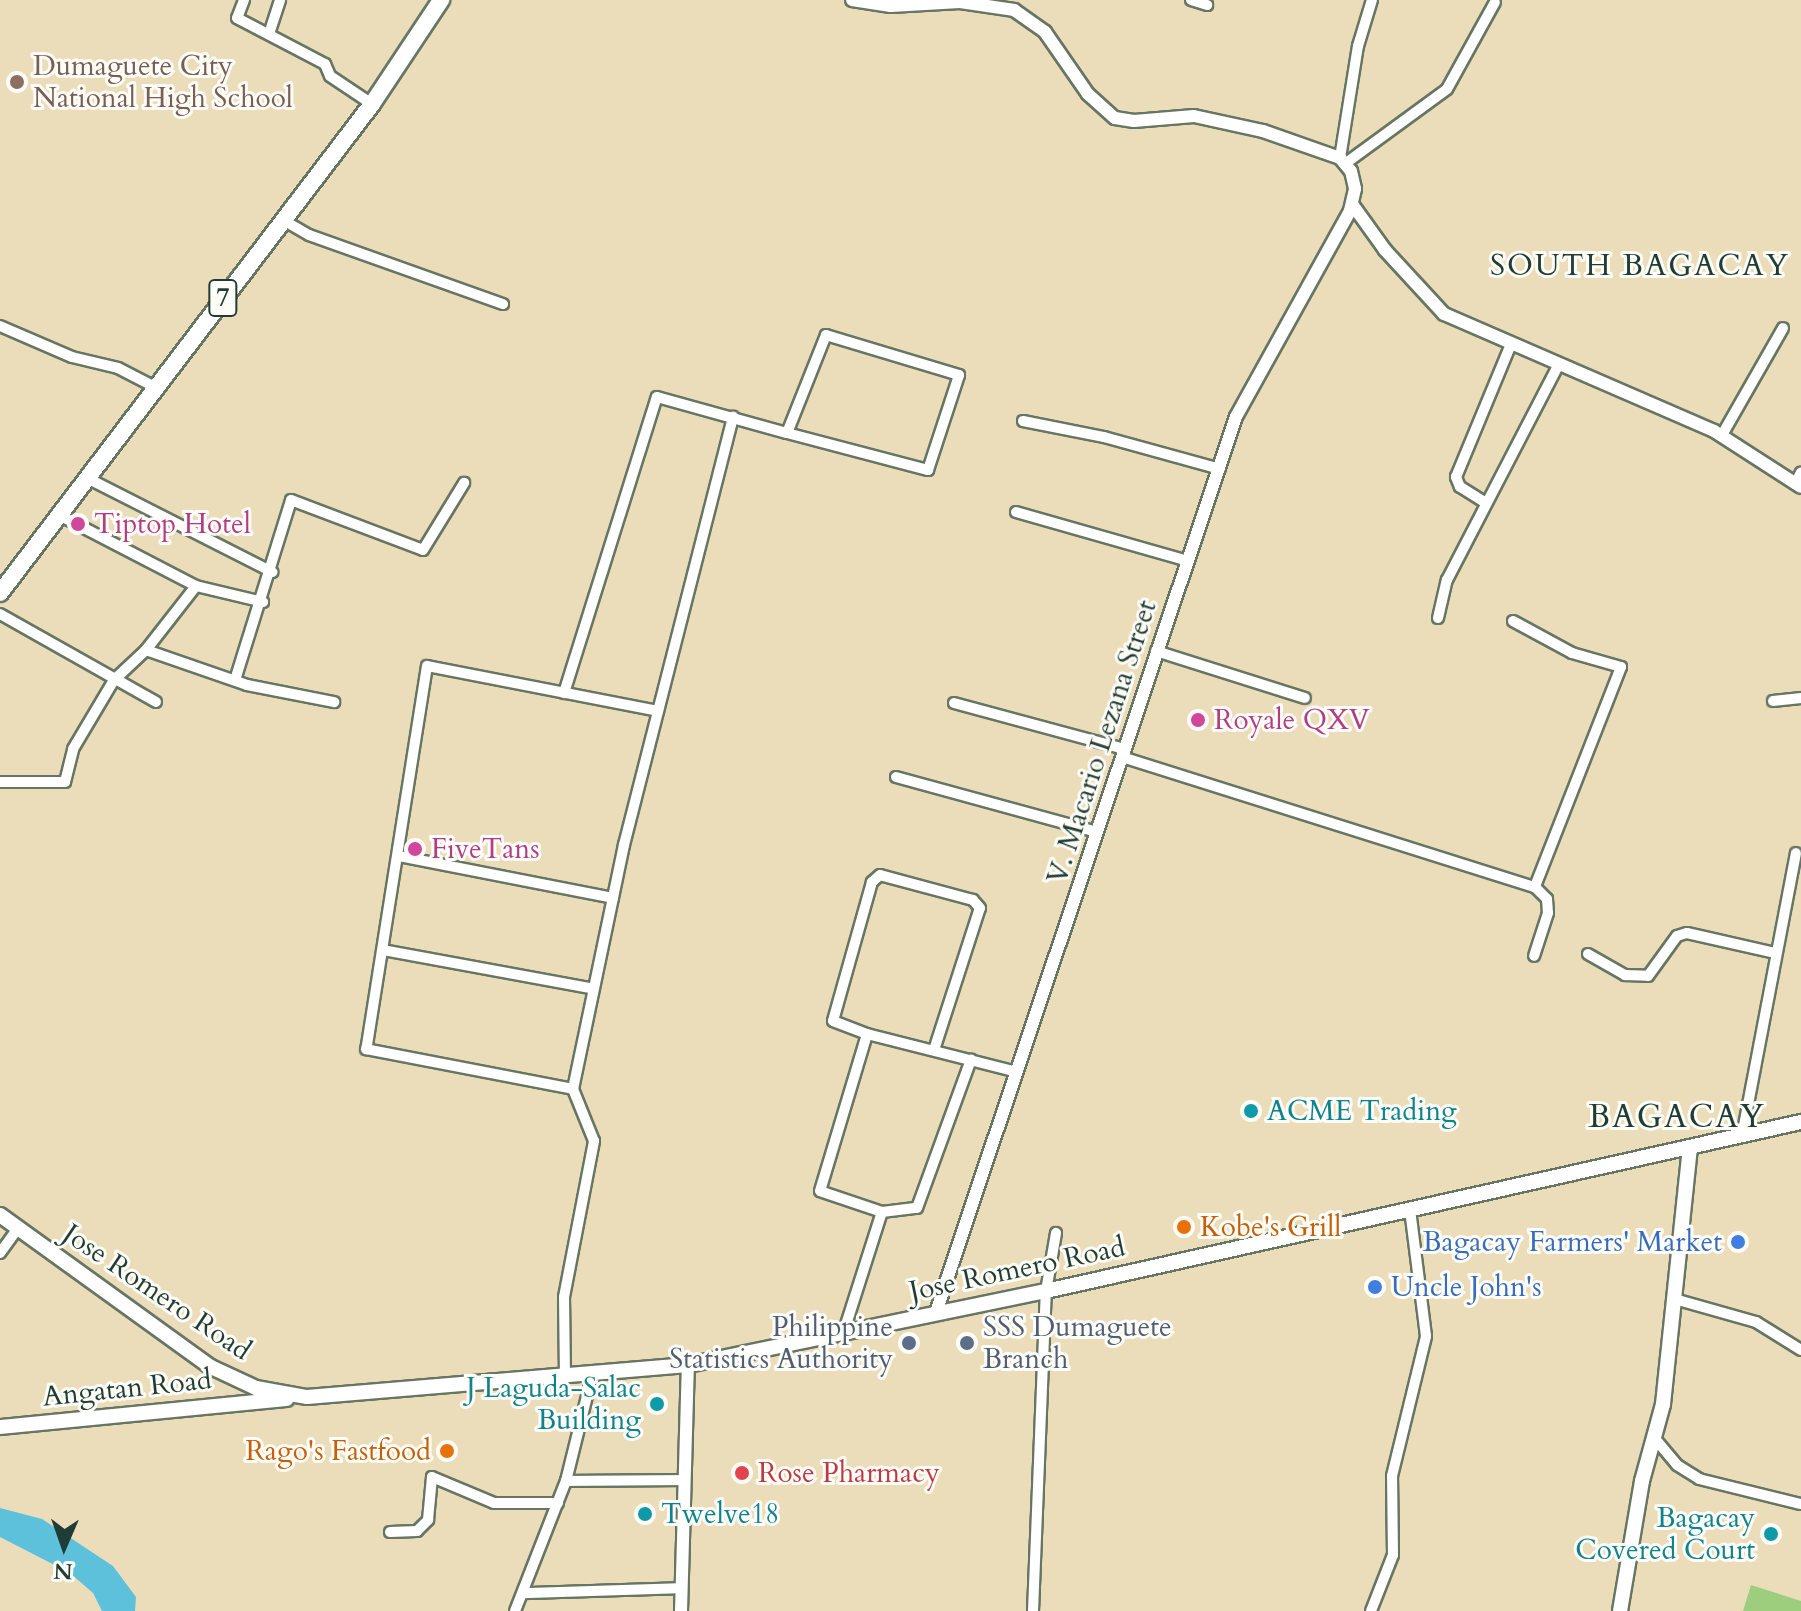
<!DOCTYPE html>
<html>
<head>
<meta charset="utf-8">
<style>
	body { margin:0 }
	#map { position:relative; width:1801px; height:1611px; overflow:hidden; background:#ecddba; font-family:Cardo,serif }
	div>[style] { position:absolute }
	.green>* { inset:0; background:#9cce7e }
	.water>* { inset:0; background:#5dc1db }
	.roads { filter:drop-shadow(2px 0 #677563) drop-shadow(-2px 0 #677563) drop-shadow(0 2px #677563) drop-shadow(0 -2px #677563) }
	.minor>* { height:10px; margin:-5px; padding:0 5px; transform-origin:5px; border-radius:5px; background:#fff }
	.tertiary>* { height:12px; margin:-6px; padding:0 6px; transform-origin:6px; border-radius:6px; background:#fff }
	.secondary>* { height:14px; margin:-7px; padding:0 7px; transform-origin:7px; border-radius:7px; background:#fff }
	.primary>* { height:16px; margin:-8px; padding:0 8px; transform-origin:8px; border-radius:8px; background:#fff }
	.dots>* { width:22px; height:22px; translate:-50% -50%; box-sizing:border-box; border:4px solid #fdfcf7; border-radius:50% }
	span { translate:-50% -50%; white-space:nowrap; text-align:center; line-height:1.15; -webkit-text-stroke:6px #fdfcf7; paint-order:stroke }
	.shield-label span { padding:2px 6px; background:#fdfcf7; border:2px solid; border-radius:6px; -webkit-text-stroke-width:0 }
	.shield-label { font-size:26px; color:#1f3d34; font-weight:700 }
	.education-label { font-size:28px; color:#785e54 }
	.left { translate:0 -50%; text-align:left }
	.hotel-label { font-size:28px; color:#b23c85 }
	.street-label { font-size:28px; color:#1f3d34 }
	.culture-label { font-size:28px; color:#0d838f }
	.right { translate:-100% -50%; text-align:right }
	.food-label { font-size:28px; color:#c56008 }
	.shop-label { font-size:28px; color:#366cbe }
	.service-label { font-size:28px; color:#4e5e75 }
	.health-label { font-size:28px; color:#be3a42 }
	.neighbourhood-label { font-size:30px; color:#1f3d34; letter-spacing:2px }
	.quarter-label { font-size:32px; color:#1f3d34; letter-spacing:2px }
	.north { position:absolute; left:24px; top:1507px; width:80px; height:80px; -webkit-text-stroke:6px #fdfcf7; paint-order:stroke; rotate:182deg; font-size:22px; font-weight:700; line-height:32px; text-align:center; color:#1f3d34 }
	.north::after { content:''; display:block; margin:auto; width:28px; height:36px; background:#1f3d34; clip-path:polygon(50% 0,100% 100%,50% 72%,0 100%) }
</style>
</head>
<body>
<div id="map">
	<div class="green">
		<div style="clip-path:polygon(1751px 1585px,1801px 1601px,1801px 1611px,1743px 1611px)"></div>
	</div>
	<div class="water">
		<div style="clip-path:polygon(0 1508px,42px 1519px,113px 1566px,136px 1597px,135px 1611px,102px 1611px,93px 1593px,70px 1573px,0 1537px)"></div>
	</div>
	<div class="roads">
		<div class="minor">
			<div style="left:244px;top:0;width:19px;rotate:111deg"></div>
			<div style="left:237px;top:18px;width:99px;rotate:27.6deg"></div>
			<div style="left:325px;top:64px;width:13px;rotate:67deg"></div>
			<div style="left:330px;top:76px;width:50px;rotate:33.7deg"></div>
			<div style="left:1191px;top:0;width:17px;rotate:17deg"></div>
			<div style="left:270px;top:31px;width:33px;rotate:-72deg"></div>
			<div style="left:1340px;top:158px;width:113px;rotate:-80.9deg"></div>
			<div style="left:1358px;top:46px;width:48px;rotate:-73.1deg"></div>
			<div style="left:1346px;top:163px;width:125px;rotate:-36.2deg"></div>
			<div style="left:1447px;top:89px;width:99px;rotate:-61.1deg"></div>
			<div style="left:283px;top:220px;width:30px;rotate:30deg"></div>
			<div style="left:309px;top:235px;width:206px;rotate:19.6deg"></div>
			<div style="left:0;top:326px;width:78px;rotate:23.3deg"></div>
			<div style="left:72px;top:357px;width:47px;rotate:13.4deg"></div>
			<div style="left:118px;top:368px;width:42px;rotate:27.2deg"></div>
			<div style="left:1023px;top:421px;width:83px;rotate:11.2deg"></div>
			<div style="left:1104px;top:437px;width:120px;rotate:15.4deg"></div>
			<div style="left:1722px;top:435px;width:123px;rotate:-60.3deg"></div>
			<div style="left:87px;top:478px;width:208px;rotate:26.9deg"></div>
			<div style="left:1795px;top:484px;width:13px;rotate:-63deg"></div>
			<div style="left:1486px;top:503px;width:31px;rotate:-148deg"></div>
			<div style="left:1460px;top:487px;width:11px;rotate:-112deg"></div>
			<div style="left:1456px;top:477px;width:144px;rotate:-67.5deg"></div>
			<div style="left:1016px;top:512px;width:179px;rotate:15.9deg"></div>
			<div style="left:59px;top:515px;width:154px;rotate:27.4deg"></div>
			<div style="left:196px;top:586px;width:69px;rotate:13.4deg"></div>
			<div style="left:0;top:614px;width:179px;rotate:29.4deg"></div>
			<div style="left:1438px;top:618px;width:39px;rotate:-77deg"></div>
			<div style="left:1447px;top:580px;width:241px;rotate:-62.6deg"></div>
			<div style="left:1513px;top:621px;width:67px;rotate:28.5deg"></div>
			<div style="left:1572px;top:653px;width:51px;rotate:15.9deg"></div>
			<div style="left:1621px;top:667px;width:236px;rotate:111.4deg"></div>
			<div style="left:146px;top:650px;width:107px;rotate:19.1deg"></div>
			<div style="left:247px;top:685px;width:89px;rotate:11.1deg"></div>
			<div style="left:1156px;top:651px;width:156px;rotate:17.5deg"></div>
			<div style="left:236px;top:677px;width:185px;rotate:-72.7deg"></div>
			<div style="left:291px;top:500px;width:141px;rotate:20.7deg"></div>
			<div style="left:423px;top:550px;width:79px;rotate:-58.5deg"></div>
			<div style="left:564px;top:693px;width:310px;rotate:-72.6deg"></div>
			<div style="left:657px;top:397px;width:135px;rotate:15.5deg"></div>
			<div style="left:787px;top:433px;width:146px;rotate:14.7deg"></div>
			<div style="left:928px;top:470px;width:100px;rotate:-71.9deg"></div>
			<div style="left:959px;top:375px;width:139px;rotate:-163.3deg"></div>
			<div style="left:826px;top:335px;width:105px;rotate:111.7deg"></div>
			<div style="left:1773px;top:701px;width:28px;rotate:-6deg"></div>
			<div style="left:954px;top:703px;width:177px;rotate:15.1deg"></div>
			<div style="left:658px;top:711px;width:235px;rotate:-169deg"></div>
			<div style="left:427px;top:666px;width:388px;rotate:99deg"></div>
			<div style="left:366px;top:1049px;width:211px;rotate:10.9deg"></div>
			<div style="left:573px;top:1089px;width:249px;rotate:-78.2deg"></div>
			<div style="left:624px;top:845px;width:442px;rotate:-75.7deg"></div>
			<div style="left:1122px;top:757px;width:433px;rotate:17.5deg"></div>
			<div style="left:1535px;top:887px;width:17px;rotate:45deg"></div>
			<div style="left:1547px;top:899px;width:14px;rotate:86deg"></div>
			<div style="left:1548px;top:913px;width:45px;rotate:108deg"></div>
			<div style="left:896px;top:777px;width:208px;rotate:15.3deg"></div>
			<div style="left:0;top:782px;width:65px"></div>
			<div style="left:65px;top:782px;width:34px;rotate:-76deg"></div>
			<div style="left:73px;top:749px;width:80px;rotate:-59.3deg"></div>
			<div style="left:114px;top:680px;width:44px;rotate:-43.2deg"></div>
			<div style="left:146px;top:650px;width:81px;rotate:-52deg"></div>
			<div style="left:399px;top:856px;width:218px;rotate:11.1deg"></div>
			<div style="left:383px;top:950px;width:210px;rotate:10.4deg"></div>
			<div style="left:1588px;top:954px;width:43px;rotate:29.6deg"></div>
			<div style="left:1625px;top:975px;width:23px;rotate:2deg"></div>
			<div style="left:1648px;top:976px;width:49px;rotate:-54.1deg"></div>
			<div style="left:1677px;top:936px;width:10px;rotate:-17deg"></div>
			<div style="left:1687px;top:933px;width:91px;rotate:12.7deg"></div>
			<div style="left:934px;top:1050px;width:149px;rotate:-72.1deg"></div>
			<div style="left:980px;top:908px;width:11px;rotate:-131deg"></div>
			<div style="left:973px;top:900px;width:96px;rotate:-165deg"></div>
			<div style="left:880px;top:875px;width:11px;rotate:139deg"></div>
			<div style="left:872px;top:882px;width:144px;rotate:105.7deg"></div>
			<div style="left:833px;top:1021px;width:36px;rotate:21deg"></div>
			<div style="left:867px;top:1034px;width:155px;rotate:14.2deg"></div>
			<div style="left:1742px;top:1136px;width:288px;rotate:-79.2deg"></div>
			<div style="left:882px;top:1212px;width:35px;rotate:-7deg"></div>
			<div style="left:917px;top:1208px;width:158px;rotate:-70deg"></div>
			<div style="left:0;top:1253px;width:31px;rotate:-54deg"></div>
			<div style="left:1678px;top:1300px;width:81px;rotate:15.8deg"></div>
			<div style="left:1756px;top:1322px;width:53px;rotate:31.9deg"></div>
			<div style="left:843px;top:1334px;width:128px;rotate:-72.3deg"></div>
			<div style="left:882px;top:1212px;width:65px;rotate:-161.3deg"></div>
			<div style="left:820px;top:1191px;width:164px;rotate:-73.3deg"></div>
			<div style="left:565px;top:1378px;width:81px;rotate:-90.7deg"></div>
			<div style="left:564px;top:1297px;width:159px;rotate:-79.1deg"></div>
			<div style="left:594px;top:1141px;width:56px;rotate:-112deg"></div>
			<div style="left:1657px;top:1441px;width:31px;rotate:50deg"></div>
			<div style="left:1677px;top:1465px;width:26px;rotate:32deg"></div>
			<div style="left:1699px;top:1479px;width:105px;rotate:13.8deg"></div>
			<div style="left:566px;top:1481px;width:116px;rotate:-0.5deg"></div>
			<div style="left:390px;top:1532px;width:27px;rotate:-2deg"></div>
			<div style="left:417px;top:1531px;width:16px;rotate:-45deg"></div>
			<div style="left:428px;top:1520px;width:43px;rotate:-84.7deg"></div>
			<div style="left:432px;top:1477px;width:67px;rotate:22.8deg"></div>
			<div style="left:494px;top:1503px;width:64px"></div>
			<div style="left:526px;top:1593px;width:155px;rotate:-1.8deg"></div>
			<div style="left:515px;top:1611px;width:140px;rotate:-68.6deg"></div>
			<div style="left:566px;top:1481px;width:108px;rotate:-76.1deg"></div>
			<div style="left:1033px;top:1611px;width:320px;rotate:-87.7deg"></div>
			<div style="left:1046px;top:1291px;width:59px;rotate:-80.2deg"></div>
			<div style="left:1371px;top:1611px;width:60px;rotate:-68.6deg"></div>
			<div style="left:1393px;top:1555px;width:79px;rotate:-90.7deg"></div>
			<div style="left:1392px;top:1476px;width:144px;rotate:-76.3deg"></div>
			<div style="left:1426px;top:1336px;width:128px;rotate:-97.2deg"></div>
		</div>
		<div class="tertiary">
			<div style="left:852px;top:0;width:39px;rotate:9deg"></div>
			<div style="left:891px;top:6px;width:69px;rotate:-3.3deg"></div>
			<div style="left:960px;top:2px;width:55px;rotate:8.4deg"></div>
			<div style="left:1014px;top:10px;width:38px;rotate:35deg"></div>
			<div style="left:1045px;top:32px;width:75px;rotate:55.3deg"></div>
			<div style="left:1088px;top:94px;width:36px;rotate:42deg"></div>
			<div style="left:1115px;top:118px;width:19px;rotate:9deg"></div>
			<div style="left:1134px;top:121px;width:60px;rotate:-4.8deg"></div>
			<div style="left:1194px;top:116px;width:71px;rotate:12.3deg"></div>
			<div style="left:1263px;top:131px;width:82px;rotate:19.3deg"></div>
			<div style="left:1340px;top:158px;width:17px;rotate:50deg"></div>
			<div style="left:1351px;top:171px;width:18px;rotate:77deg"></div>
			<div style="left:1355px;top:189px;width:23px;rotate:103deg"></div>
			<div style="left:1350px;top:211px;width:235px;rotate:119deg"></div>
			<div style="left:1236px;top:417px;width:944px;rotate:108.53deg"></div>
			<div style="left:1352px;top:204px;width:57px;rotate:54.3deg"></div>
			<div style="left:1385px;top:250px;width:87px;rotate:47.3deg"></div>
			<div style="left:1444px;top:314px;width:294px;rotate:23.4deg"></div>
			<div style="left:1714px;top:431px;width:103px;rotate:32.8deg"></div>
			<div style="left:681px;top:1611px;width:246px;rotate:-88.4deg"></div>
		</div>
		<div class="secondary">
			<div style="left:0;top:1215px;width:260px;rotate:35.8deg"></div>
			<div style="left:211px;top:1367px;width:50px;rotate:25deg"></div>
			<div style="left:256px;top:1388px;width:52px;rotate:10deg"></div>
			<div style="left:307px;top:1397px;width:382px;rotate:-4.8deg"></div>
			<div style="left:688px;top:1365px;width:366px;rotate:-11.7deg"></div>
			<div style="left:1046px;top:1291px;width:774px;rotate:-12.62deg"></div>
			<div style="left:0;top:1427px;width:288px;rotate:-5.6deg"></div>
			<div style="left:1620px;top:1611px;width:132px;rotate:-80.4deg"></div>
			<div style="left:1642px;top:1481px;width:80px;rotate:-74.7deg"></div>
			<div style="left:1663px;top:1404px;width:257px;rotate:-84deg"></div>
		</div>
		<div class="primary">
			<div style="left:0;top:593px;width:614px;rotate:-52.74deg"></div>
			<div style="left:372px;top:104px;width:125px;rotate:-56.4deg"></div>
		</div>
	</div>
	<div class="dots">
		<div style="left:17px;top:82px;background:#8d6e63"></div>
		<div style="left:78px;top:524px;background:#d1479c"></div>
		<div style="left:1198px;top:720px;background:#d1479c"></div>
		<div style="left:415px;top:849px;background:#d1479c"></div>
		<div style="left:1251px;top:1111px;background:#0f9aa8"></div>
		<div style="left:1184px;top:1227px;background:#e8710a"></div>
		<div style="left:1738px;top:1242px;background:#3f7fe0"></div>
		<div style="left:1375px;top:1287px;background:#3f7fe0"></div>
		<div style="left:909px;top:1343px;background:#5c6f8a"></div>
		<div style="left:967px;top:1343px;background:#5c6f8a"></div>
		<div style="left:657px;top:1404px;background:#0f9aa8"></div>
		<div style="left:447px;top:1451px;background:#e8710a"></div>
		<div style="left:742px;top:1473px;background:#e0444e"></div>
		<div style="left:645px;top:1514px;background:#0f9aa8"></div>
		<div style="left:1771px;top:1534px;background:#0f9aa8"></div>
	</div>
	<div class="shield-label">
		<span style="left:223px;top:298px">7</span>
	</div>
	<div class="education-label">
		<span class="left" style="left:33px;top:82px">Dumaguete City<br>National High School</span>
	</div>
	<div class="hotel-label">
		<span class="left" style="left:94px;top:524px">Tiptop Hotel</span>
		<span class="left" style="left:1214px;top:720px">Royale QXV</span>
		<span class="left" style="left:431px;top:849px">FiveTans</span>
	</div>
	<div class="street-label">
		<span style="left:1102px;top:742px;rotate:-72deg">V. Macario Lezana Street</span>
		<span style="left:1017px;top:1269px;rotate:-12deg">Jose Romero Road</span>
		<span style="left:157px;top:1292px;rotate:34deg">Jose Romero Road</span>
		<span style="left:127px;top:1388px;rotate:-6deg">Angatan Road</span>
	</div>
	<div class="culture-label">
		<span class="left" style="left:1267px;top:1111px">ACME Trading</span>
		<span class="right" style="left:641px;top:1404px">J Laguda-Salac<br>Building</span>
		<span class="left" style="left:661px;top:1514px">Twelve18</span>
		<span class="right" style="left:1755px;top:1534px">Bagacay<br>Covered Court</span>
	</div>
	<div class="food-label">
		<span class="left" style="left:1200px;top:1227px">Kobe's Grill</span>
		<span class="right" style="left:431px;top:1451px">Rago's Fastfood</span>
	</div>
	<div class="shop-label">
		<span class="right" style="left:1722px;top:1242px">Bagacay Farmers' Market</span>
		<span class="left" style="left:1391px;top:1287px">Uncle John's</span>
	</div>
	<div class="service-label">
		<span class="right" style="left:893px;top:1343px">Philippine<br>Statistics Authority</span>
		<span class="left" style="left:983px;top:1343px">SSS Dumaguete<br>Branch</span>
	</div>
	<div class="health-label">
		<span class="left" style="left:758px;top:1473px">Rose Pharmacy</span>
	</div>
	<div class="neighbourhood-label">
		<span style="left:1640px;top:266px">SOUTH BAGACAY</span>
	</div>
	<div class="quarter-label">
		<span style="left:1677px;top:1117px">BAGACAY</span>
	</div>
	<div class="north">N</div>
</div>
</body>
</html>
